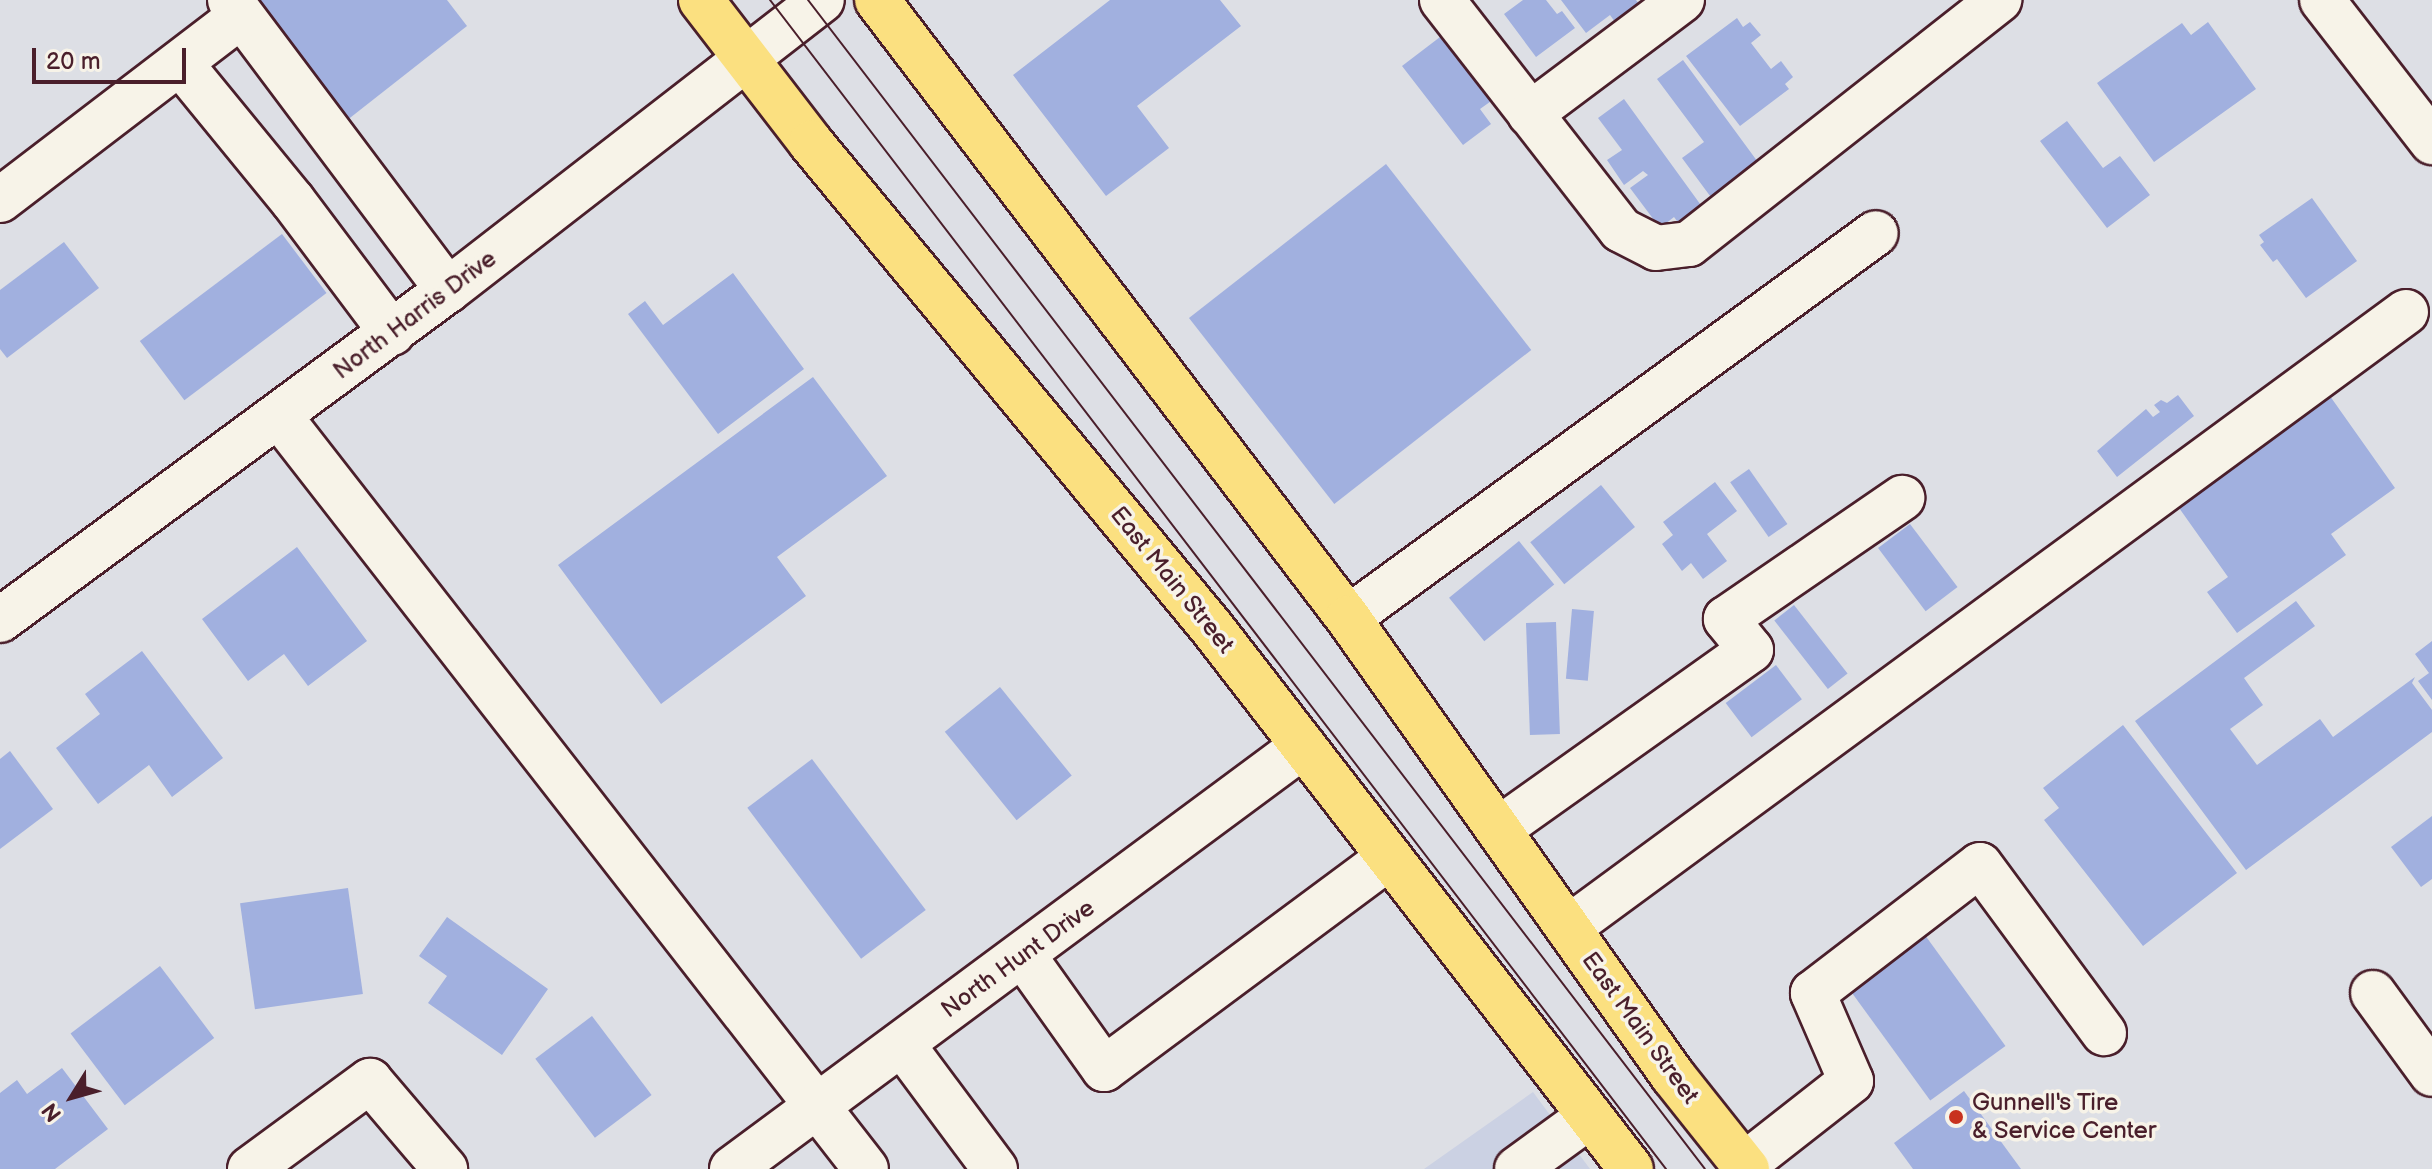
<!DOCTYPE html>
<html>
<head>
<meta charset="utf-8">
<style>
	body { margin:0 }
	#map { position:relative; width:2432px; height:1169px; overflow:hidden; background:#dddfe5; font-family:"Balsamiq Sans",sans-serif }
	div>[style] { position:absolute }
	.built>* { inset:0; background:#cbd1e3 }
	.building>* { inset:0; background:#a1b0df; transform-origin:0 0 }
	.roads { filter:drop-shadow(2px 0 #4a1f2b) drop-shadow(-2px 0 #4a1f2b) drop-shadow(0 2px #4a1f2b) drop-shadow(0 -2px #4a1f2b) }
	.minor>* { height:44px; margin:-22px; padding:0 22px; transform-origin:22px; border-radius:22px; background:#f7f3e8 }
	.major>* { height:44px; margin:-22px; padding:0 22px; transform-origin:22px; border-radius:22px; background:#fbe080 }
	.tram>* { height:2px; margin:-1px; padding:0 1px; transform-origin:1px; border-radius:1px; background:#4a1f2b }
	.dots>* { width:22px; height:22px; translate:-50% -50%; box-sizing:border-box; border:4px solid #f7f3e8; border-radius:50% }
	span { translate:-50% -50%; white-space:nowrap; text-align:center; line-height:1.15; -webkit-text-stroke:7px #f7f3e8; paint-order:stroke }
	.street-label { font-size:24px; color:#4a1f2b }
	.poi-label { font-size:24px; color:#4a1f2b }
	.left { translate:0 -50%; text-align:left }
	.north { position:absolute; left:32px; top:1057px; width:80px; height:80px; -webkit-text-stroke:6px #f7f3e8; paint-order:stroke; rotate:233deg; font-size:22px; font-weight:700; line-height:32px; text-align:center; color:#4a1f2b }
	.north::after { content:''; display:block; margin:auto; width:28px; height:36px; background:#4a1f2b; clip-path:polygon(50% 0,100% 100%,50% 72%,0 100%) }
	.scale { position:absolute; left:32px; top:48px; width:154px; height:36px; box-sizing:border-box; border:4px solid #4a1f2b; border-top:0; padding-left:10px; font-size:24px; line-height:28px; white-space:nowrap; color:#4a1f2b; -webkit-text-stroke:6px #f7f3e8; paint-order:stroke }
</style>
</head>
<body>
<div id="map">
	<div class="built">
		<div style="clip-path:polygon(1533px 1092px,1590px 1169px,1424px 1169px)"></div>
	</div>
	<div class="building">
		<div style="clip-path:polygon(253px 0,447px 0,467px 26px,346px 121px)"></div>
		<div style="clip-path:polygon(1110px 0,1220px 0,1241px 26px,1137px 106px,1169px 148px,1106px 196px,1013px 75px)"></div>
		<div style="clip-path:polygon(1523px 0,1546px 0,1557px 14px,1562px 11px,1575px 28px,1536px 57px,1504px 14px)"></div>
		<div style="clip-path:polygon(1561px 0,1636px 0,1639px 4px,1615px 22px,1610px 15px,1586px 33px)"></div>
		<div style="clip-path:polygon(1737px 18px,1743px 27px,1750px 22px,1761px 35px,1751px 43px,1771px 69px,1781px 61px,1793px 77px,1785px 84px,1789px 89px,1740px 126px,1686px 56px)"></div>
		<div style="clip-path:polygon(2208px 22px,2256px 89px,2154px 162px,2097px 83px,2182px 23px,2191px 35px)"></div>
		<div style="clip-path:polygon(1444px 34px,1494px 99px,1480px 109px,1491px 124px,1463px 145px,1402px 66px)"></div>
		<div style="clip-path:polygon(1683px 60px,1763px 169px,1716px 204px,1682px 158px,1704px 142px,1657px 79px)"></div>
		<div style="clip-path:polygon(1624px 99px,1703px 208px,1680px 225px,1674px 217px,1660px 228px,1630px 188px,1648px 175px,1643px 171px,1624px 185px,1607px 160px,1622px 150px,1598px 118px)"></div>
		<div style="clip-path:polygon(2067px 121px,2103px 168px,2120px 156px,2150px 195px,2107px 228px,2040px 141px)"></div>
		<div style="left:1386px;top:164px;width:236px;height:250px;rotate:52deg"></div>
		<div style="clip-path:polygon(2312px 198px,2357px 261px,2306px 298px,2277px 259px,2273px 262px,2260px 245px,2264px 242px,2259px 235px)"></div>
		<div style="left:282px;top:234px;width:74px;height:178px;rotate:53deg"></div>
		<div style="clip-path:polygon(64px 242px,99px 288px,7px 358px,0 349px,0 290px)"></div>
		<div style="clip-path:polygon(733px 273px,804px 369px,718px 434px,628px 314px,645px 301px,663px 325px)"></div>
		<div style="clip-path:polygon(813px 377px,887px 476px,777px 557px,806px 596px,661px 704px,558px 565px)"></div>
		<div style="clip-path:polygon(2325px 389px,2395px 488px,2331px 534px,2346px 555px,2237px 633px,2207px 592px,2228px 577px,2172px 498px)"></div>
		<div style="clip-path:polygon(2178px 395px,2194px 416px,2117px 477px,2097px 451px,2146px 409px,2153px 417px,2160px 412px,2154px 405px,2161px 400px,2167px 403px)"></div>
		<div style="left:1749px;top:469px;width:67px;height:23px;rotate:55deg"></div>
		<div style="clip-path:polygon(1715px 482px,1737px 511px,1707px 534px,1727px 561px,1703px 579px,1691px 563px,1682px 571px,1662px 544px,1673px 535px,1663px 522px)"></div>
		<div style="left:1601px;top:485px;width:54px;height:91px;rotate:51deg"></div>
		<div style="left:1910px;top:524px;width:79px;height:40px;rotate:53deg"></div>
		<div style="left:1519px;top:541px;width:56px;height:90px;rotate:51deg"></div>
		<div style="clip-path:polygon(297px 547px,367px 641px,308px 686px,284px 654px,248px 681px,202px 619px)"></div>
		<div style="clip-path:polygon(2296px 601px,2315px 626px,2244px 678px,2263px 705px,2230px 729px,2257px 765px,2320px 719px,2333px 737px,2415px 677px,2412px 683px,2432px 710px,2432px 732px,2246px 870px,2135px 721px)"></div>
		<div style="left:1794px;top:605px;width:87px;height:25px;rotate:52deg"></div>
		<div style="left:1572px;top:609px;width:22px;height:70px;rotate:5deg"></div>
		<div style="left:1556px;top:622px;width:112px;height:30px;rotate:88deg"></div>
		<div style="clip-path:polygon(2432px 641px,2432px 700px,2418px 681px,2429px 673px,2415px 654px)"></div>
		<div style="clip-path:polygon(142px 651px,223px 758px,172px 797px,149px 765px,98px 804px,56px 748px,100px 714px,85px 694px)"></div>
		<div style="left:1776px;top:665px;width:43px;height:63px;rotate:53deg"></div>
		<div style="left:1000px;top:687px;width:114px;height:71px;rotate:51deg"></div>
		<div style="clip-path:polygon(2123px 725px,2237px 873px,2143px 946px,2044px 820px,2059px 808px,2043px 788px)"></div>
		<div style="clip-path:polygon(10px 751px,53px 809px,0 849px,0 759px)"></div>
		<div style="left:812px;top:759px;width:189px;height:81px;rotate:53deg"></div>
		<div style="clip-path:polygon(2432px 816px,2432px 879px,2421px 887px,2391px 847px)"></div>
		<div style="left:348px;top:888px;width:107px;height:109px;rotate:82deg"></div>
		<div style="clip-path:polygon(447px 917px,548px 989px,502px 1055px,428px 1003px,447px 976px,419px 956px)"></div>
		<div style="left:1922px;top:931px;width:142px;height:93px;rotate:54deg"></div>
		<div style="left:160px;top:966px;width:90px;height:112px;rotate:53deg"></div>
		<div style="left:592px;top:1016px;width:99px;height:71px;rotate:53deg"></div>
		<div style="clip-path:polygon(62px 1068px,108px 1129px,55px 1169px,0 1169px,0 1093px,17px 1080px,27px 1094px)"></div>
		<div style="clip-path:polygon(1964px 1091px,2021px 1169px,1913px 1169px,1894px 1143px)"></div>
	</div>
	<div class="roads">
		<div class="minor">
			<div style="left:230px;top:0;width:363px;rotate:53.1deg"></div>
			<div style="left:1442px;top:0;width:291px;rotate:52.1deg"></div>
			<div style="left:1621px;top:230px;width:39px;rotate:27deg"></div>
			<div style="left:1656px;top:248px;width:33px;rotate:-7deg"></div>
			<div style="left:1689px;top:244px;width:395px;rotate:-38.2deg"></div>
			<div style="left:2322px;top:0;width:180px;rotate:52.2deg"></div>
			<div style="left:180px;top:63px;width:178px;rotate:50.7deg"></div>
			<div style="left:293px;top:201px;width:165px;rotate:53.1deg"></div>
			<div style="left:1530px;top:114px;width:190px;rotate:-36.9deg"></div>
			<div style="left:0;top:200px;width:303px;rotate:-37.4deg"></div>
			<div style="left:280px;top:417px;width:953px;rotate:52.07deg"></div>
			<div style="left:1348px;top:618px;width:653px;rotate:-36.1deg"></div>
			<div style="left:0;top:620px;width:556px;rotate:-36.38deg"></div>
			<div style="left:448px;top:290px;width:473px;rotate:-37.8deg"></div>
			<div style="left:1499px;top:829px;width:309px;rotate:-35.4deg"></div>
			<div style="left:1751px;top:650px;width:40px;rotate:-129deg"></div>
			<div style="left:1726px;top:619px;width:214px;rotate:-34.5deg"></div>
			<div style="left:1568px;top:928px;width:1040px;rotate:-36.32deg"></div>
			<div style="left:1023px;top:955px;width:140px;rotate:54.6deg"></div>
			<div style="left:1104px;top:1069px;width:355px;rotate:-36.6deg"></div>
			<div style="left:2373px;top:993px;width:100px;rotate:53.9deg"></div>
			<div style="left:902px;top:1044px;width:156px;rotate:53.4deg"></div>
			<div style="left:1744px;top:1165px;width:136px;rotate:-38.1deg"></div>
			<div style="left:1851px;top:1081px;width:96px;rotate:-113.4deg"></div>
			<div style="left:1813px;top:993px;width:210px;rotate:-37.5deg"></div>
			<div style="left:1980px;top:865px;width:209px;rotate:53.6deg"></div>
			<div style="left:250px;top:1169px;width:149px;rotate:-36.3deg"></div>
			<div style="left:370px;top:1081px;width:116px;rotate:49.6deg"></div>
			<div style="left:732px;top:1169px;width:711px;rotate:-36.53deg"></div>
			<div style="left:1517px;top:1169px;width:90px;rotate:-36deg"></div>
		</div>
		<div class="major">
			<div style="left:701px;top:0;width:180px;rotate:52.4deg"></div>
			<div style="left:811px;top:143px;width:629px;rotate:50.42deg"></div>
			<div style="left:1212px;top:628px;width:684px;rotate:52.24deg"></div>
			<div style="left:877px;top:0;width:777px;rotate:52.69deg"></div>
			<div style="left:1348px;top:618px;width:562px;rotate:54.64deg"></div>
			<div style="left:1673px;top:1076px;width:119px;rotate:51.5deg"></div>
		</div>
	</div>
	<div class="tram">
		<div style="left:770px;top:0;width:1473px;rotate:52.53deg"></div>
		<div style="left:808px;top:0;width:1473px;rotate:52.5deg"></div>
	</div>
	<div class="dots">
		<div style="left:1956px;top:1117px;background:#c8321e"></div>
	</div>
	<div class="street-label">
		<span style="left:415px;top:315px;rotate:-37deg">North Harris Drive</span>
		<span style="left:1172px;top:580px;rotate:51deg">East Main Street</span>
		<span style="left:1018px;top:959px;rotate:-36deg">North Hunt Drive</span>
		<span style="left:1640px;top:1028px;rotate:54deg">East Main Street</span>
	</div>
	<div class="poi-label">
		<span class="left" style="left:1972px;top:1117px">Gunnell's Tire<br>&amp; Service Center</span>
	</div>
	<div class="north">N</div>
	<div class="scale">20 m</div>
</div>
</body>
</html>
